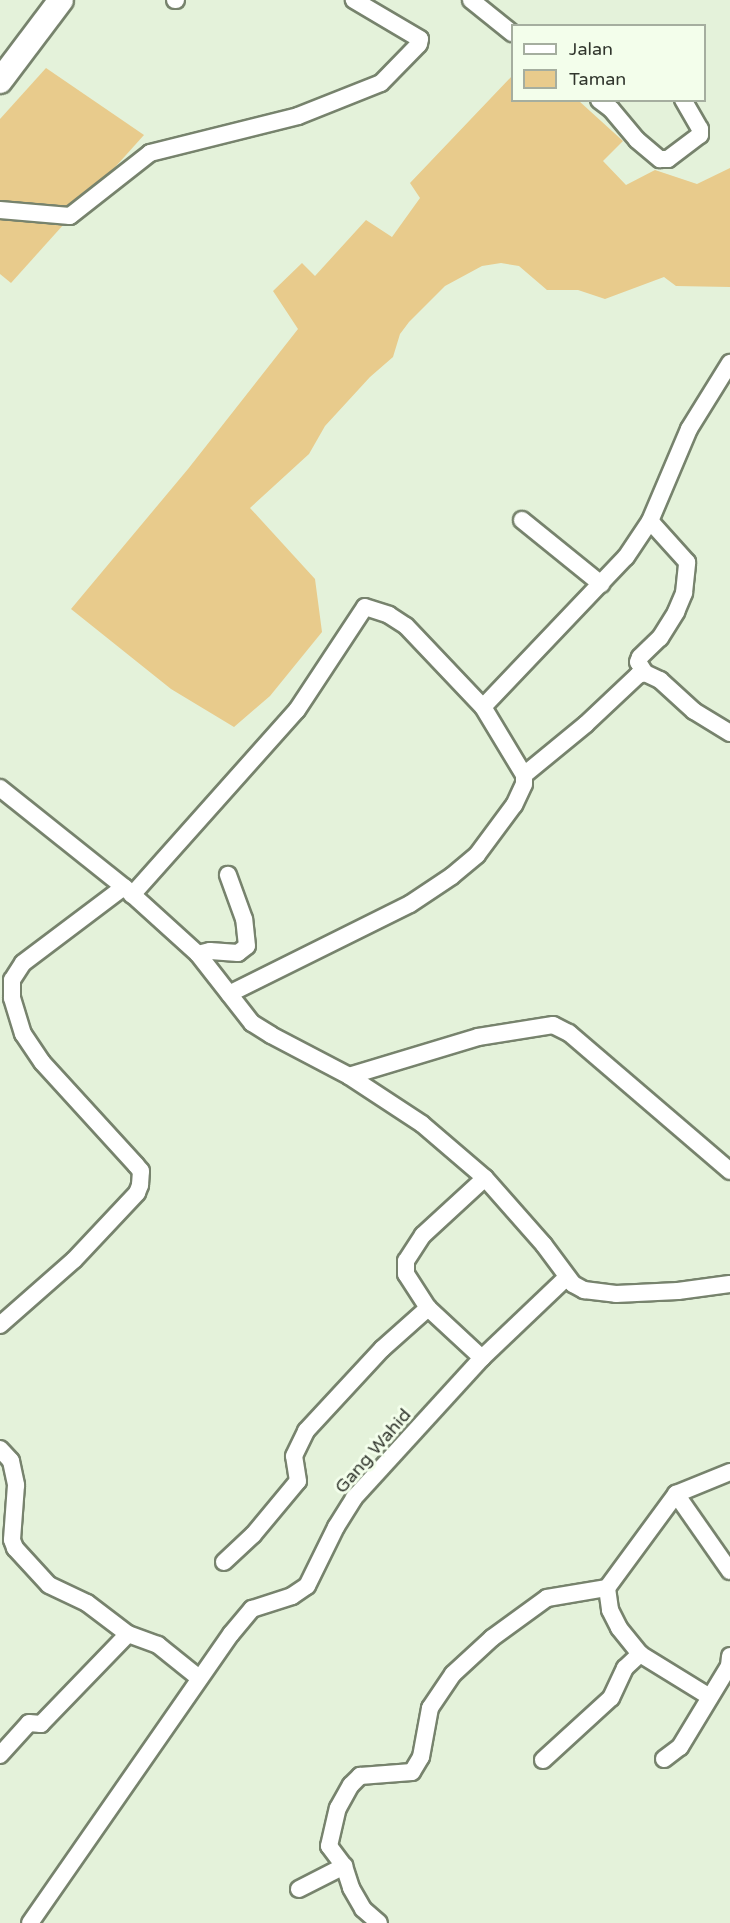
<!DOCTYPE html>
<html>
<head>
<meta charset="utf-8">
<style>
	body { margin:0 }
	#map { position:relative; width:730px; height:1923px; overflow:hidden; background:#e4f2da; font-family:"Varela Round",sans-serif }
	div>[style] { position:absolute }
	.green>* { inset:0; background:#e8cb8c }
	.roads { filter:drop-shadow(2px 0 #77836d) drop-shadow(-2px 0 #77836d) drop-shadow(0 2px #77836d) drop-shadow(0 -2px #77836d) }
	.street>* { height:16px; margin:-8px; padding:0 8px; transform-origin:8px; border-radius:8px; background:#fff }
	.secondary>* { height:24px; margin:-12px; padding:0 12px; transform-origin:12px; border-radius:12px; background:#fff }
	span { translate:-50% -50%; white-space:nowrap; text-align:center; line-height:1.15; -webkit-text-stroke:6px #f3feeb; paint-order:stroke }
	.street-label { font-size:18px; color:#31362d }
	.legend { position:absolute; left:511px; top:24px; width:195px; height:78px; box-sizing:border-box; background:#f3feeb; border:2px solid #a5ae9f; margin:0; padding:8px 10px; list-style:none; font-size:18px; color:#31362d }
	.legend li { display:flex; align-items:center; gap:12px; height:30px }
	.legend b { width:30px; border:2px solid #a5ae9f }
</style>
</head>
<body>
<div id="map">
	<div class="green">
		<div style="clip-path:polygon(46px 68px,144px 135px,11px 283px,0 274px,0 119px)"></div>
		<div style="clip-path:polygon(512px 76px,512px 100px,579px 101px,623px 141px,603px 161px,626px 185px,655px 170px,697px 184px,730px 168px,730px 287px,676px 286px,664px 277px,605px 299px,578px 290px,547px 290px,519px 266px,501px 263px,482px 266px,445px 286px,409px 322px,400px 334px,393px 357px,370px 377px,325px 426px,309px 454px,250px 508px,315px 579px,322px 632px,270px 696px,234px 727px,171px 689px,71px 609px,188px 469px,298px 329px,273px 291px,302px 263px,315px 276px,366px 220px,392px 237px,420px 198px,410px 183px)"></div>
	</div>
	<div class="roads">
		<div class="street">
			<div style="left:175px;top:0;width:1px"></div>
			<div style="left:471px;top:0;width:53px;rotate:38.8deg"></div>
			<div style="left:599px;top:100px;width:15px;rotate:37deg"></div>
			<div style="left:611px;top:109px;width:40px;rotate:50deg"></div>
			<div style="left:637px;top:140px;width:30px;rotate:40deg"></div>
			<div style="left:660px;top:159px;width:8px"></div>
			<div style="left:668px;top:159px;width:40px;rotate:-37deg"></div>
			<div style="left:700px;top:135px;width:6px;rotate:-90deg"></div>
			<div style="left:700px;top:129px;width:34px;rotate:-120deg"></div>
			<div style="left:0;top:210px;width:70px;rotate:4.9deg"></div>
			<div style="left:70px;top:216px;width:102px;rotate:-38.2deg"></div>
			<div style="left:150px;top:153px;width:153px;rotate:-14deg"></div>
			<div style="left:298px;top:116px;width:89px;rotate:-21.7deg"></div>
			<div style="left:381px;top:83px;width:54px;rotate:-45.7deg"></div>
			<div style="left:419px;top:44px;width:5px;rotate:-79deg"></div>
			<div style="left:420px;top:39px;width:77px;rotate:-149.4deg"></div>
			<div style="left:522px;top:520px;width:102px;rotate:39deg"></div>
			<div style="left:645px;top:673px;width:13px;rotate:-122deg"></div>
			<div style="left:638px;top:662px;width:5px;rotate:-68deg"></div>
			<div style="left:640px;top:657px;width:28px;rotate:-44deg"></div>
			<div style="left:660px;top:638px;width:31px;rotate:-58deg"></div>
			<div style="left:676px;top:612px;width:21px;rotate:-67deg"></div>
			<div style="left:684px;top:593px;width:31px;rotate:-84deg"></div>
			<div style="left:687px;top:562px;width:55px;rotate:-132.1deg"></div>
			<div style="left:483px;top:707px;width:207px;rotate:-46.4deg"></div>
			<div style="left:626px;top:557px;width:43px;rotate:-56.3deg"></div>
			<div style="left:650px;top:521px;width:100px;rotate:-67deg"></div>
			<div style="left:689px;top:429px;width:78px;rotate:-58.2deg"></div>
			<div style="left:524px;top:775px;width:80px;rotate:-39.4deg"></div>
			<div style="left:586px;top:724px;width:71px;rotate:-43.3deg"></div>
			<div style="left:638px;top:675px;width:7px;rotate:-16deg"></div>
			<div style="left:645px;top:673px;width:17px;rotate:25deg"></div>
			<div style="left:660px;top:680px;width:46px;rotate:42.4deg"></div>
			<div style="left:694px;top:711px;width:42px;rotate:31.4deg"></div>
			<div style="left:0;top:788px;width:159px;rotate:38.6deg"></div>
			<div style="left:124px;top:887px;width:100px;rotate:42.2deg"></div>
			<div style="left:198px;top:954px;width:88px;rotate:52deg"></div>
			<div style="left:252px;top:1023px;width:22px;rotate:32deg"></div>
			<div style="left:271px;top:1035px;width:88px;rotate:27.7deg"></div>
			<div style="left:349px;top:1076px;width:87px;rotate:33.3deg"></div>
			<div style="left:422px;top:1124px;width:83px;rotate:40.6deg"></div>
			<div style="left:485px;top:1178px;width:89px;rotate:48.6deg"></div>
			<div style="left:544px;top:1245px;width:49px;rotate:53.4deg"></div>
			<div style="left:573px;top:1284px;width:13px;rotate:29deg"></div>
			<div style="left:584px;top:1290px;width:32px;rotate:7deg"></div>
			<div style="left:616px;top:1294px;width:62px;rotate:-2.8deg"></div>
			<div style="left:678px;top:1291px;width:52px;rotate:-7.7deg"></div>
			<div style="left:132px;top:895px;width:248px;rotate:-48.3deg"></div>
			<div style="left:297px;top:710px;width:123px;rotate:-56.6deg"></div>
			<div style="left:365px;top:607px;width:25px;rotate:18deg"></div>
			<div style="left:389px;top:615px;width:20px;rotate:33deg"></div>
			<div style="left:406px;top:626px;width:112px;rotate:46.5deg"></div>
			<div style="left:483px;top:707px;width:79px;rotate:58.9deg"></div>
			<div style="left:524px;top:775px;width:9px;rotate:90deg"></div>
			<div style="left:524px;top:784px;width:23px;rotate:115deg"></div>
			<div style="left:514px;top:805px;width:62px;rotate:126.5deg"></div>
			<div style="left:477px;top:855px;width:33px;rotate:140deg"></div>
			<div style="left:452px;top:876px;width:50px;rotate:146.3deg"></div>
			<div style="left:410px;top:904px;width:202px;rotate:153.6deg"></div>
			<div style="left:198px;top:954px;width:12px;rotate:-14deg"></div>
			<div style="left:210px;top:951px;width:28px;rotate:4deg"></div>
			<div style="left:238px;top:953px;width:11px;rotate:-38deg"></div>
			<div style="left:247px;top:946px;width:27px;rotate:-96deg"></div>
			<div style="left:244px;top:919px;width:47px;rotate:-110deg"></div>
			<div style="left:349px;top:1076px;width:135px;rotate:-16.8deg"></div>
			<div style="left:478px;top:1037px;width:76px;rotate:-9.1deg"></div>
			<div style="left:553px;top:1025px;width:18px;rotate:27deg"></div>
			<div style="left:569px;top:1033px;width:212px;rotate:40.6deg"></div>
			<div style="left:0;top:1325px;width:98px;rotate:-41.3deg"></div>
			<div style="left:74px;top:1260px;width:92px;rotate:-46.8deg"></div>
			<div style="left:137px;top:1193px;width:9px;rotate:-69deg"></div>
			<div style="left:140px;top:1185px;width:14px;rotate:-86deg"></div>
			<div style="left:141px;top:1171px;width:8px;rotate:-130deg"></div>
			<div style="left:136px;top:1165px;width:139px;rotate:-132.4deg"></div>
			<div style="left:42px;top:1062px;width:34px;rotate:-124deg"></div>
			<div style="left:23px;top:1034px;width:38px;rotate:-107deg"></div>
			<div style="left:12px;top:998px;width:18px;rotate:-90deg"></div>
			<div style="left:12px;top:980px;width:20px;rotate:-57deg"></div>
			<div style="left:23px;top:963px;width:126px;rotate:-37deg"></div>
			<div style="left:482px;top:1358px;width:74px;rotate:-137.2deg"></div>
			<div style="left:428px;top:1308px;width:40px;rotate:-122.9deg"></div>
			<div style="left:406px;top:1274px;width:13px;rotate:-90deg"></div>
			<div style="left:406px;top:1261px;width:31px;rotate:-57deg"></div>
			<div style="left:423px;top:1235px;width:84px;rotate:-42.6deg"></div>
			<div style="left:0;top:1449px;width:16px;rotate:47deg"></div>
			<div style="left:11px;top:1461px;width:25px;rotate:78deg"></div>
			<div style="left:16px;top:1485px;width:55px;rotate:94.2deg"></div>
			<div style="left:12px;top:1540px;width:9px;rotate:69deg"></div>
			<div style="left:15px;top:1548px;width:50px;rotate:47.4deg"></div>
			<div style="left:49px;top:1585px;width:42px;rotate:25.3deg"></div>
			<div style="left:87px;top:1603px;width:51px;rotate:37.1deg"></div>
			<div style="left:128px;top:1634px;width:32px;rotate:20deg"></div>
			<div style="left:158px;top:1645px;width:53px;rotate:38.8deg"></div>
			<div style="left:676px;top:1494px;width:94px;rotate:55deg"></div>
			<div style="left:224px;top:1562px;width:40px;rotate:-43deg"></div>
			<div style="left:253px;top:1535px;width:70px;rotate:-50.2deg"></div>
			<div style="left:298px;top:1481px;width:25px;rotate:-99deg"></div>
			<div style="left:294px;top:1456px;width:28px;rotate:-64deg"></div>
			<div style="left:306px;top:1431px;width:112px;rotate:-47.2deg"></div>
			<div style="left:382px;top:1349px;width:62px;rotate:-41.7deg"></div>
			<div style="left:607px;top:1588px;width:22px;rotate:82deg"></div>
			<div style="left:610px;top:1610px;width:20px;rotate:63deg"></div>
			<div style="left:619px;top:1628px;width:33px;rotate:51deg"></div>
			<div style="left:640px;top:1654px;width:82px;rotate:31.6deg"></div>
			<div style="left:0;top:1755px;width:43px;rotate:-47.8deg"></div>
			<div style="left:29px;top:1723px;width:12px;rotate:5deg"></div>
			<div style="left:41px;top:1724px;width:125px;rotate:-46deg"></div>
			<div style="left:664px;top:1759px;width:20px;rotate:-37deg"></div>
			<div style="left:680px;top:1747px;width:95px;rotate:-58.8deg"></div>
			<div style="left:729px;top:1666px;width:10px;rotate:-84deg"></div>
			<div style="left:543px;top:1760px;width:92px;rotate:-42.4deg"></div>
			<div style="left:611px;top:1698px;width:33px;rotate:-65deg"></div>
			<div style="left:625px;top:1668px;width:21px;rotate:-43deg"></div>
			<div style="left:344px;top:1866px;width:23px;rotate:72deg"></div>
			<div style="left:351px;top:1888px;width:24px;rotate:60deg"></div>
			<div style="left:363px;top:1909px;width:21px;rotate:41deg"></div>
			<div style="left:299px;top:1889px;width:51px;rotate:-27.1deg"></div>
			<div style="left:344px;top:1866px;width:25px;rotate:-127deg"></div>
			<div style="left:329px;top:1846px;width:39px;rotate:-77deg"></div>
			<div style="left:338px;top:1808px;width:26px;rotate:-61deg"></div>
			<div style="left:351px;top:1785px;width:13px;rotate:-45deg"></div>
			<div style="left:360px;top:1776px;width:52px;rotate:-4.4deg"></div>
			<div style="left:412px;top:1772px;width:17px;rotate:-59deg"></div>
			<div style="left:421px;top:1757px;width:50px;rotate:-79.6deg"></div>
			<div style="left:430px;top:1708px;width:41px;rotate:-55.9deg"></div>
			<div style="left:453px;top:1674px;width:53px;rotate:-42.7deg"></div>
			<div style="left:492px;top:1638px;width:68px;rotate:-36deg"></div>
			<div style="left:547px;top:1598px;width:61px;rotate:-9.5deg"></div>
			<div style="left:607px;top:1588px;width:117px;rotate:-53.7deg"></div>
			<div style="left:676px;top:1494px;width:58px;rotate:-22.2deg"></div>
			<div style="left:30px;top:1923px;width:352px;rotate:-55.2deg"></div>
			<div style="left:231px;top:1634px;width:33px;rotate:-50deg"></div>
			<div style="left:252px;top:1609px;width:42px;rotate:-18deg"></div>
			<div style="left:292px;top:1596px;width:18px;rotate:-34deg"></div>
			<div style="left:307px;top:1586px;width:66px;rotate:-63.8deg"></div>
			<div style="left:336px;top:1527px;width:34px;rotate:-58deg"></div>
			<div style="left:354px;top:1498px;width:190px;rotate:-47.6deg"></div>
			<div style="left:482px;top:1358px;width:117px;rotate:-43.6deg"></div>
		</div>
		<div class="secondary">
			<div style="left:0;top:81px;width:101px;rotate:-53deg"></div>
		</div>
	</div>
	<div class="street-label">
		<span style="left:373px;top:1451px;rotate:-49deg">Gang Wahid</span>
	</div>
	<ul class="legend">
	<li><b style="height:8px;background:#fff"></b>Jalan</li>
	<li><b style="height:16px;background:#e8cb8c"></b>Taman</li>
	</ul>
</div>
</body>
</html>
